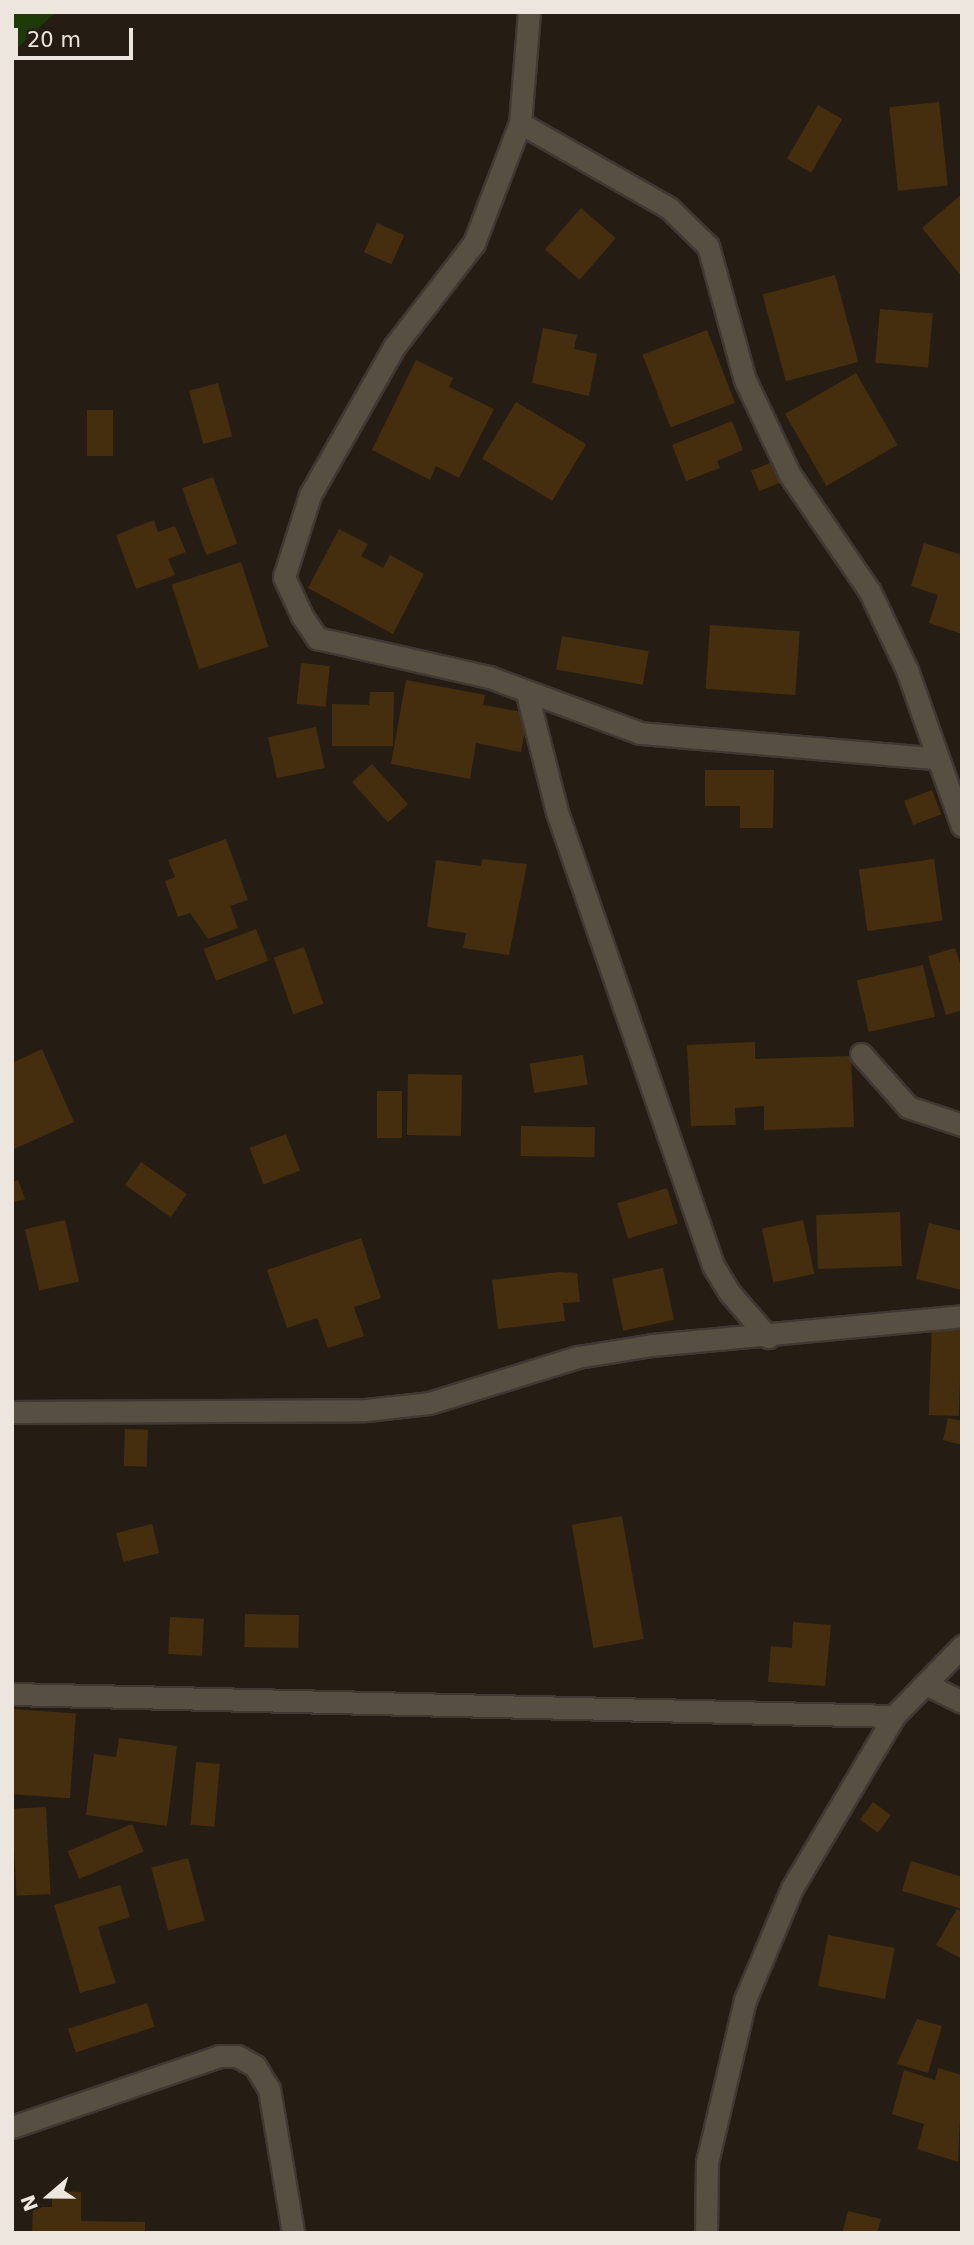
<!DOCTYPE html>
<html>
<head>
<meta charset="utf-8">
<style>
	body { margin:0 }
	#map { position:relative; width:974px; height:2245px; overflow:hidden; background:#251d13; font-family:"DejaVu Sans",sans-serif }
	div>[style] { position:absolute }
	.green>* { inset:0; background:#1e3a06 }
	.building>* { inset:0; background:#442e0e; transform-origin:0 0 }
	.roads { filter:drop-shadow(2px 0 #3f3833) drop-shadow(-2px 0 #3f3833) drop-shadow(0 2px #3f3833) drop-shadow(0 -2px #3f3833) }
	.minor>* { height:21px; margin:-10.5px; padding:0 10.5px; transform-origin:10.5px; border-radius:10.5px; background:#584f43 }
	span { translate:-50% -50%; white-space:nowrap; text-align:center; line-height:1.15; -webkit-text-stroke:6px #251d13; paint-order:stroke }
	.frame { position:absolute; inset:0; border:14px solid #ece6df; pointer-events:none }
	.north { position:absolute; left:14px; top:2161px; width:70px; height:70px; -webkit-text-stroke:5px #251d13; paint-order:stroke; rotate:250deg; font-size:19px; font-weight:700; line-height:28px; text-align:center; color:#ece6df }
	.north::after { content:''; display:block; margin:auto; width:24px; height:32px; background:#ece6df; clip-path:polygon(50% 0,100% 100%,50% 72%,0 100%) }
	.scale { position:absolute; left:14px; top:28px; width:119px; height:32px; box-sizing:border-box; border:4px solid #ece6df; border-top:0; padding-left:9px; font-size:21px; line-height:24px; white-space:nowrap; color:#ece6df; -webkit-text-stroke:5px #251d13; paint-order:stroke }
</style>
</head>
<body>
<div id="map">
	<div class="green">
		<div style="clip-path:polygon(12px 12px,56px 12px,12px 53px)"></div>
	</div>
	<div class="building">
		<div style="left:939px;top:102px;width:84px;height:50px;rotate:84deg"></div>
		<div style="left:818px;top:105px;width:28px;height:62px;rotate:30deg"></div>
		<div style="clip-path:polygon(962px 194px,962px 277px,922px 228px)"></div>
		<div style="left:581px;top:208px;width:46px;height:55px;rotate:41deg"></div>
		<div style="left:377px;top:223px;width:30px;height:32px;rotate:24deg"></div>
		<div style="left:835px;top:275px;width:90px;height:75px;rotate:75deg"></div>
		<div style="left:880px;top:309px;width:53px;height:54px;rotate:5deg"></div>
		<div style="clip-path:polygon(543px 328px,577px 335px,574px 349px,597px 354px,589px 396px,532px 383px)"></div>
		<div style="left:707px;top:330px;width:78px;height:69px;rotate:69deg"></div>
		<div style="clip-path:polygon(416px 360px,453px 378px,449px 387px,494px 409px,459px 478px,436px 466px,430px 480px,372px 450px)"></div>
		<div style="left:856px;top:373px;width:83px;height:82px;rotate:60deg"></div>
		<div style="left:218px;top:383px;width:55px;height:30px;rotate:75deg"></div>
		<div style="left:516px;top:402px;width:82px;height:66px;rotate:31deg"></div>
		<div style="left:87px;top:410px;width:26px;height:46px"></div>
		<div style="clip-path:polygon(732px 421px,743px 450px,717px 461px,720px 468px,686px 481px,672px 445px)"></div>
		<div style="left:775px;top:461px;width:22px;height:26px;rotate:68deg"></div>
		<div style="left:213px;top:477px;width:71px;height:33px;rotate:70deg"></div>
		<div style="clip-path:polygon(154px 520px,158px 532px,175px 526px,186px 552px,168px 559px,175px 575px,136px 589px,116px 535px)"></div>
		<div style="clip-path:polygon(339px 529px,368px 544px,361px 556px,383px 568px,390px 555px,424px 574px,393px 634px,308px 588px)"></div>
		<div style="clip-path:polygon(924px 543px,962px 555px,962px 634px,929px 623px,938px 595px,911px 586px)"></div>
		<div style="left:241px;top:562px;width:89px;height:73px;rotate:72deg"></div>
		<div style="left:710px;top:625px;width:90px;height:64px;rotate:4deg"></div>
		<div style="left:562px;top:636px;width:88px;height:34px;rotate:10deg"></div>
		<div style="left:301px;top:663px;width:29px;height:41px;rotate:6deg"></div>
		<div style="clip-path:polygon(406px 680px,485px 695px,483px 705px,528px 713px,521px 752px,476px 743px,470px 779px,391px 764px)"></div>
		<div style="clip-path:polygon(370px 692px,394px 692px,393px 746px,332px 746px,332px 704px,369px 705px)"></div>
		<div style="left:316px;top:727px;width:42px;height:49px;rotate:78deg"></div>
		<div style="left:372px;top:764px;width:54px;height:27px;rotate:48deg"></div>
		<div style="clip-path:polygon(705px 770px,774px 770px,773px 828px,740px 828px,740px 806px,705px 806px)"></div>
		<div style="left:932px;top:790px;width:26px;height:30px;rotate:69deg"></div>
		<div style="clip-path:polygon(226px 839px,248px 900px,230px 906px,238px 928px,208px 939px,190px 913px,178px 917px,165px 881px,175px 877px,168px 860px)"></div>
		<div style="clip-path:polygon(482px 859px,527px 864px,509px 955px,463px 948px,466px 933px,427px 927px,436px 860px,481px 866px)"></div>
		<div style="left:934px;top:859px;width:62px;height:76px;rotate:82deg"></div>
		<div style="left:256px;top:929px;width:34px;height:56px;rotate:69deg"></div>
		<div style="left:304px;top:947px;width:60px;height:32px;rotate:71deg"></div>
		<div style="clip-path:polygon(955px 948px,962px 969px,962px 1010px,946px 1015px,928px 956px)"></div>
		<div style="left:923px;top:965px;width:53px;height:68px;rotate:77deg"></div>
		<div style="clip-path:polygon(755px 1042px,755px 1059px,851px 1056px,854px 1127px,764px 1130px,764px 1106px,735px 1108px,736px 1125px,691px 1126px,687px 1045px)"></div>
		<div style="clip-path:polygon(42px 1049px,74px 1122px,14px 1149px,12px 1063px)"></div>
		<div style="left:583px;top:1055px;width:30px;height:54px;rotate:81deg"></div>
		<div style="left:408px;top:1074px;width:54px;height:61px;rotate:1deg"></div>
		<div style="left:377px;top:1091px;width:25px;height:47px"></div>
		<div style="left:521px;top:1126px;width:74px;height:30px;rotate:1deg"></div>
		<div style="left:286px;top:1134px;width:39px;height:39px;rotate:69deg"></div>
		<div style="left:141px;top:1162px;width:56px;height:28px;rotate:35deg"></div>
		<div style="clip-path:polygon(18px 1180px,25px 1199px,12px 1203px,12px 1182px)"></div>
		<div style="left:667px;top:1188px;width:37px;height:52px;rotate:73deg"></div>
		<div style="left:900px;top:1212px;width:54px;height:84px;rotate:88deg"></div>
		<div style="left:65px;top:1220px;width:63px;height:41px;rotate:77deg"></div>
		<div style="left:803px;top:1220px;width:55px;height:42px;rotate:78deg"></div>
		<div style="clip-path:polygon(929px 1223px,962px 1231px,962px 1290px,916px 1279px)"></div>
		<div style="clip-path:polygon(361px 1238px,381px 1298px,354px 1307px,364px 1336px,328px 1348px,317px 1318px,287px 1328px,267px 1270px)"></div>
		<div style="left:663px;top:1268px;width:53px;height:52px;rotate:78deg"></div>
		<div style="clip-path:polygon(559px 1272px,577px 1273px,580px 1302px,563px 1303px,565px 1321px,498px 1329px,492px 1280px)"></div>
		<div style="left:932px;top:1322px;width:30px;height:93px;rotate:2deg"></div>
		<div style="clip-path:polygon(948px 1418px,962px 1421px,962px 1445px,943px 1440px)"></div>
		<div style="left:125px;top:1429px;width:23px;height:37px;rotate:2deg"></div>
		<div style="left:622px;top:1516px;width:125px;height:51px;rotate:80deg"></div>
		<div style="left:152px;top:1524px;width:30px;height:37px;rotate:76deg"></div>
		<div style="left:245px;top:1614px;width:54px;height:33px;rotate:1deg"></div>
		<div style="left:170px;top:1617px;width:34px;height:37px;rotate:3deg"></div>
		<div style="clip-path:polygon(793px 1622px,831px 1625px,825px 1686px,768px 1682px,771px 1646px,792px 1648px)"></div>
		<div style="left:12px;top:1709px;width:64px;height:85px;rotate:4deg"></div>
		<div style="clip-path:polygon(119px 1738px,177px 1746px,167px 1826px,86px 1815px,94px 1754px,116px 1757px)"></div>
		<div style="left:196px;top:1762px;width:24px;height:63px;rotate:5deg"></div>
		<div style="left:873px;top:1802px;width:22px;height:22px;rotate:36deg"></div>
		<div style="left:46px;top:1807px;width:87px;height:34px;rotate:87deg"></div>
		<div style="left:132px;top:1824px;width:30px;height:70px;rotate:67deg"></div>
		<div style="left:188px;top:1858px;width:65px;height:38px;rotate:75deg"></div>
		<div style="clip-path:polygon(911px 1861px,962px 1877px,962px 1909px,902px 1891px)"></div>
		<div style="clip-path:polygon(120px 1885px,130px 1917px,98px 1927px,116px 1983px,80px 1993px,54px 1905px)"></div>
		<div style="clip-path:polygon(957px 1909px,962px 1912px,962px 1959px,936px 1945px)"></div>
		<div style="left:828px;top:1935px;width:68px;height:52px;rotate:11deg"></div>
		<div style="left:147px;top:2003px;width:25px;height:83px;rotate:72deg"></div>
		<div style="clip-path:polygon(917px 2019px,942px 2026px,928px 2073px,897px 2064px)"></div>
		<div style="clip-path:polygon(938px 2068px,962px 2075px,958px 2162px,917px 2149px,924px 2124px,892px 2114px,904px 2070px,935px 2080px)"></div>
		<div style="clip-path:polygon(52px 2191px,81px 2192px,81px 2221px,145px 2222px,145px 2233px,32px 2233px,33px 2207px,52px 2207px)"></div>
		<div style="clip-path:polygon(848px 2211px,881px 2219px,877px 2233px,842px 2233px)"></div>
	</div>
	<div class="roads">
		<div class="minor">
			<div style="left:529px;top:12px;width:111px;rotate:94.6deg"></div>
			<div style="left:520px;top:123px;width:172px;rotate:29.7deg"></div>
			<div style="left:669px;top:208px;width:54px;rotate:44.3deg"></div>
			<div style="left:708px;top:246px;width:139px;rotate:74.6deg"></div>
			<div style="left:745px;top:380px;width:105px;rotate:64.7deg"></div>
			<div style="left:790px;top:475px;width:142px;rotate:55.6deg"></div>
			<div style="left:870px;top:592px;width:86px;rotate:64.6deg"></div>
			<div style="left:907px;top:670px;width:165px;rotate:70.6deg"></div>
			<div style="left:520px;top:123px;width:129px;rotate:111deg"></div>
			<div style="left:474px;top:243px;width:131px;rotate:127.6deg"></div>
			<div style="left:394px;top:347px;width:170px;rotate:119.6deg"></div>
			<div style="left:310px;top:495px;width:86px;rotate:107.6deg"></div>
			<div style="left:284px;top:577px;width:43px;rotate:65.2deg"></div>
			<div style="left:302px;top:616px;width:27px;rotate:56deg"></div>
			<div style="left:317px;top:638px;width:176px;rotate:12.8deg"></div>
			<div style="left:489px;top:677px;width:161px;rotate:20.3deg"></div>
			<div style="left:640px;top:733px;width:295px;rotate:4.9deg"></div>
			<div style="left:527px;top:694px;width:122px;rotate:75.7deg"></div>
			<div style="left:557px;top:812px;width:481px;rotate:71deg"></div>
			<div style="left:714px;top:1267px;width:29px;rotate:59deg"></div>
			<div style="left:729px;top:1292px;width:60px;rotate:49.1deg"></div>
			<div style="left:861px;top:1054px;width:71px;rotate:48.4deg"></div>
			<div style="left:908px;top:1107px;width:57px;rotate:18.4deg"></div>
			<div style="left:12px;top:1412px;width:354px;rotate:-0.3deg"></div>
			<div style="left:366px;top:1410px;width:63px;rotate:-6.3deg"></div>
			<div style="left:429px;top:1403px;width:156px;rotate:-17.2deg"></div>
			<div style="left:578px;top:1357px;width:75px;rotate:-9.2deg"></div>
			<div style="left:652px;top:1345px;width:311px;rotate:-5.3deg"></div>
			<div style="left:926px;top:1684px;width:40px;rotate:26.6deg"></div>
			<div style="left:12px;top:1694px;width:882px;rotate:1.43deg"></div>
			<div style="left:12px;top:2127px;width:219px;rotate:-18.9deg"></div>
			<div style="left:219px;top:2056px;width:18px"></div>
			<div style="left:237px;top:2056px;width:21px;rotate:29deg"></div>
			<div style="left:255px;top:2066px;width:27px;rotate:59deg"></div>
			<div style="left:269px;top:2089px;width:146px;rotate:80.5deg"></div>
			<div style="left:706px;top:2233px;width:71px;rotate:-89.2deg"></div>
			<div style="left:707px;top:2162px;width:166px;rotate:-76.8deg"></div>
			<div style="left:745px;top:2000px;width:121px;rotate:-67.2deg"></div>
			<div style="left:792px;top:1888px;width:200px;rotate:-59.3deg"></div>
			<div style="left:894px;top:1716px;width:98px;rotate:-45.8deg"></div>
		</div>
	</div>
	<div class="frame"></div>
	<div class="north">N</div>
	<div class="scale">20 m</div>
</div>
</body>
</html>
